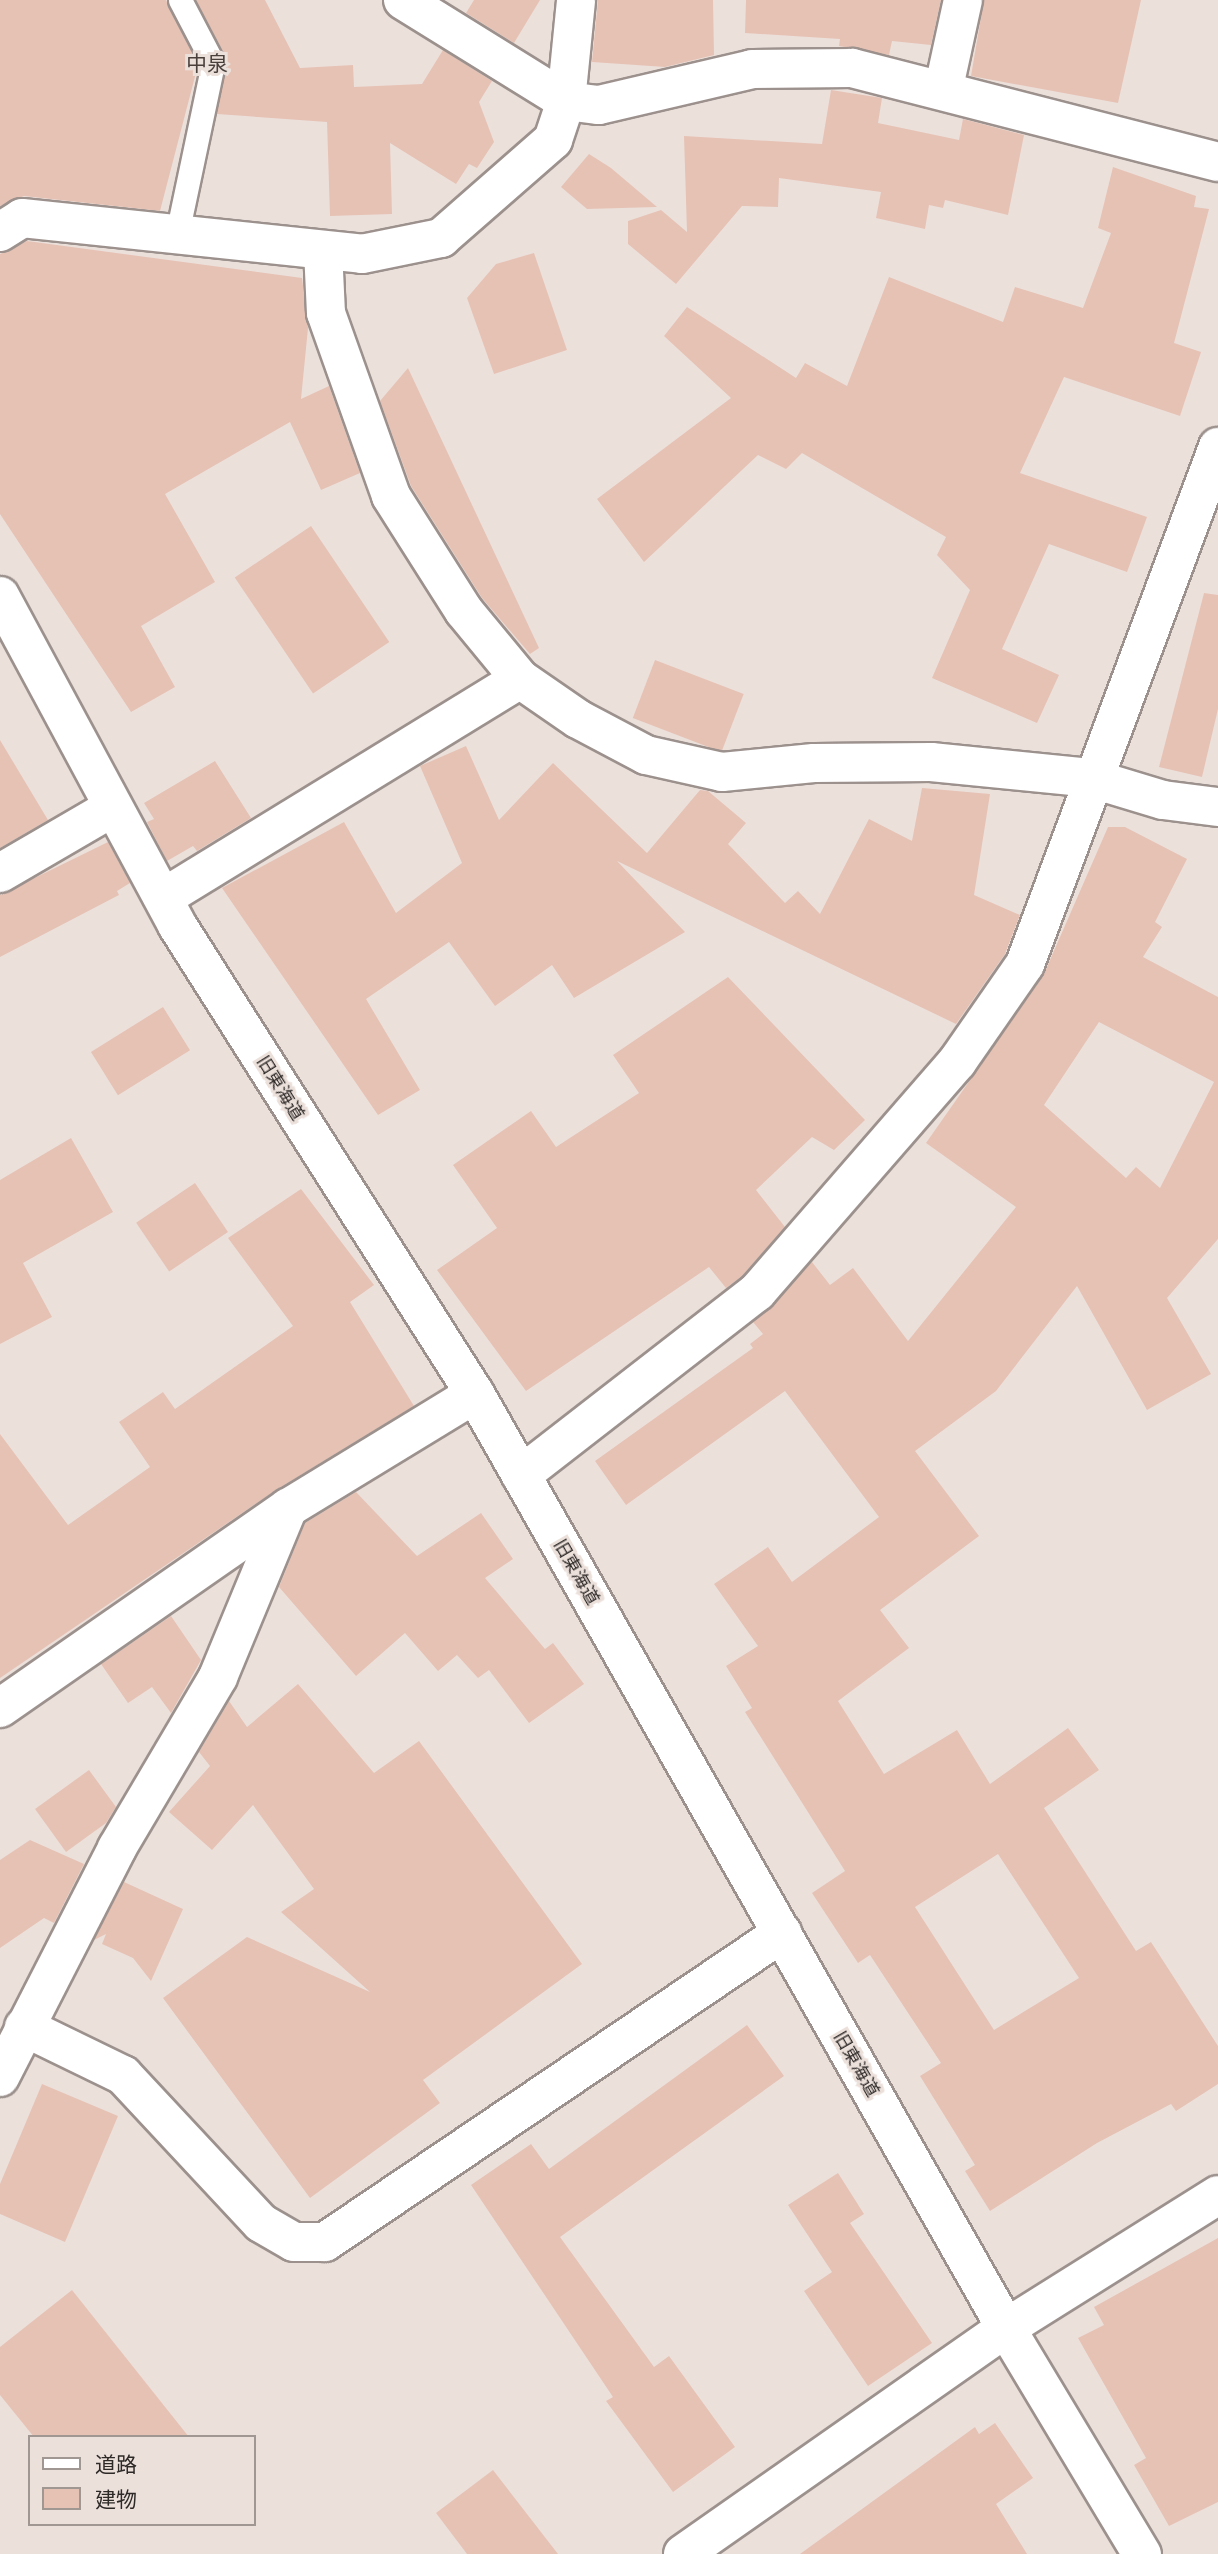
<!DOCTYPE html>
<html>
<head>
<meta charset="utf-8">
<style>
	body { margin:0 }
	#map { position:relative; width:1218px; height:2554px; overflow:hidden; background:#ece0db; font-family:"Titillium Web","Noto Sans JP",sans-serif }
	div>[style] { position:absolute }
	.building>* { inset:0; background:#e6c2b5; transform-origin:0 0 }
	.roads { filter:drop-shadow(2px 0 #9c918d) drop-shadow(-2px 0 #9c918d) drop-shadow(0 2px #9c918d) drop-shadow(0 -2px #9c918d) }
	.service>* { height:23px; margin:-11.5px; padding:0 11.5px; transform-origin:11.5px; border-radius:11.5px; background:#fff }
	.minor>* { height:38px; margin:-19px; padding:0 19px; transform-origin:19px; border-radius:19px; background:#fff }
	.tertiary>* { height:38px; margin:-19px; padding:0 19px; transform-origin:19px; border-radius:19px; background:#fff }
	span { translate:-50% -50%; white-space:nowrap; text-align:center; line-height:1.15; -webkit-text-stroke:6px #ece0db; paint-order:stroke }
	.street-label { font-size:18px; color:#2e2a28 }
	.quarter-label { font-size:21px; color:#4a403c }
	.legend { position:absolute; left:28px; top:2435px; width:228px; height:91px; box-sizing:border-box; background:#ece0db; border:2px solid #a09793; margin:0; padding:9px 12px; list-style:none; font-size:21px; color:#2e2a28 }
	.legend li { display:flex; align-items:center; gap:14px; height:35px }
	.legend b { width:35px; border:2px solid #a09793 }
</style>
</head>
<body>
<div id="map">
	<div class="building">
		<div style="clip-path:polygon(0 0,166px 0,198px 65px,160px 211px,24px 196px,0 206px)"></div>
		<div style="clip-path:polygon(196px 0,265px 0,300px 68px,353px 65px,354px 87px,422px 84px,443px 50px,492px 81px,479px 102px,494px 142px,477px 168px,469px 164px,456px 184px,390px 143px,392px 214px,330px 216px,327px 122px,217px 114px,226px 57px)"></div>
		<div style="clip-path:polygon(474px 0,540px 0,514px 43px,466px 13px)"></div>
		<div style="clip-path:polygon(598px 0,713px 0,714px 55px,665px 67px,592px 62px)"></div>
		<div style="clip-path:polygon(746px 0,941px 0,931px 45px,892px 41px,889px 55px,839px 46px,840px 39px,745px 33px)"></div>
		<div style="clip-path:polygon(984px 0,1141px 0,1118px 103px,971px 76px)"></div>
		<div style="clip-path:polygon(831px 90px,882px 98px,878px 123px,959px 140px,963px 119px,1024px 135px,1008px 215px,945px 200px,943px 208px,929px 205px,925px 229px,876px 218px,881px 192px,779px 178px,778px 207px,742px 206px,676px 284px,628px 244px,628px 221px,661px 210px,687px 232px,684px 136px,822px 144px)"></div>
		<div style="clip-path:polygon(589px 154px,611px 168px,657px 207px,587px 209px,561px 187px)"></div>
		<div style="clip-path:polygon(1113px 167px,1196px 196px,1194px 207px,1209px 209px,1174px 343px,1201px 352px,1180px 416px,1064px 377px,1020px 473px,1147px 517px,1127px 572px,1049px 544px,1002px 649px,1059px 675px,1037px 723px,932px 678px,970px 590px,937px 555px,946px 537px,802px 453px,786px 469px,758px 455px,644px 562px,597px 499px,731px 398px,664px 336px,687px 307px,796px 378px,805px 363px,847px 386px,889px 277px,1003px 322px,1015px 287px,1083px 308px,1111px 233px,1098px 228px)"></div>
		<div style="clip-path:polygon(27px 241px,302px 278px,308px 328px,301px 399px,329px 386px,360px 473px,321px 490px,290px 422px,165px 494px,215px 582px,141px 626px,175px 687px,131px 712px,0 514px,0 254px)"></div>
		<div style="clip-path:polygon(534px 253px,567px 350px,494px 374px,467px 298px,496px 264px)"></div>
		<div style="clip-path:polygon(408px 368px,539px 648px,530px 654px,482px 598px,411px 486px,380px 401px)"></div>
		<div style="left:311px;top:526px;width:140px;height:92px;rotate:56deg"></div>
		<div style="clip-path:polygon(1204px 593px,1218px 595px,1218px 709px,1202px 777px,1159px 767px)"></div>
		<div style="left:655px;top:660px;width:95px;height:62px;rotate:21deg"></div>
		<div style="clip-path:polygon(0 740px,48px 820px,0 848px)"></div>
		<div style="clip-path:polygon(466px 746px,499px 820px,553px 763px,647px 853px,700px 790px,708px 791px,746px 823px,728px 844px,785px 903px,798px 891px,820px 914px,869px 819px,912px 841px,922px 788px,990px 794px,974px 895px,1020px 915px,1005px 954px,956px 1024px,617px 861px,685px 932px,574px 998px,552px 965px,495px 1006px,449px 942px,366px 999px,420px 1090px,378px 1115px,222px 888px,344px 822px,396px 913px,462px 863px,420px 766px)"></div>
		<div style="clip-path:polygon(215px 761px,251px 818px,197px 851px,193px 846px,167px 861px,147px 822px,154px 819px,144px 803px)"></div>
		<div style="clip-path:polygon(evenodd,1108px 827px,1125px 827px,1187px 859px,1155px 922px,1162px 927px,1143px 957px,1218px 997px,1218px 1239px,1167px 1298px,1211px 1374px,1147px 1410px,1077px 1286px,996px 1391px,915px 1451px,979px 1536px,880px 1610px,909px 1648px,838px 1701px,884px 1774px,957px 1730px,990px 1784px,1068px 1728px,1099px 1770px,1044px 1808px,1136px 1951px,1151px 1942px,1218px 2046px,1218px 2084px,1176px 2111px,1171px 2104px,1097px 2143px,990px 2211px,965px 2171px,975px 2165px,920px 2076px,941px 2063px,870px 1955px,858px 1963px,812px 1893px,845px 1871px,745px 1712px,752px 1708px,726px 1666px,758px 1646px,714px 1584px,768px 1547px,792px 1582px,879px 1517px,785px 1391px,626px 1505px,595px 1461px,753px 1348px,750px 1344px,763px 1334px,753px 1322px,812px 1262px,830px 1285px,853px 1268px,908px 1341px,1016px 1207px,926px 1143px,1043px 976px,1108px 827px,1099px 1022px,1214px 1082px,1160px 1188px,1136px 1167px,1126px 1178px,1044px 1105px,1099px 1022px,1108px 827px,998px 1854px,1079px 1978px,994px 2030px,915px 1907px,998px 1854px)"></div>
		<div style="clip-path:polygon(108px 842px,130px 883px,117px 891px,119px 895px,0 957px,0 895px)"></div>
		<div style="clip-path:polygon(728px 977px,865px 1120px,834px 1150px,812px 1137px,756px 1190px,785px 1227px,742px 1276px,726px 1288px,709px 1267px,526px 1391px,437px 1270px,497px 1228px,453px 1165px,531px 1111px,556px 1147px,639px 1093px,613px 1055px)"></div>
		<div style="left:163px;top:1007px;width:51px;height:85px;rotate:58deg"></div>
		<div style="clip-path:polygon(71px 1138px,113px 1212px,23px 1263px,52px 1317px,0 1344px,0 1180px)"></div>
		<div style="left:195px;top:1183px;width:59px;height:71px;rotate:56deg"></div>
		<div style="clip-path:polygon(301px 1189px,374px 1285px,350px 1302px,414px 1406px,276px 1490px,0 1678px,0 1434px,68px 1525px,150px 1467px,119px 1422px,163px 1392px,175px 1409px,293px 1326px,228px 1238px)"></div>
		<div style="clip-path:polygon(356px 1492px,417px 1556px,481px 1513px,513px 1559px,485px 1578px,545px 1649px,553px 1643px,584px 1684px,529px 1723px,489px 1670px,478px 1678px,457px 1655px,438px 1671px,405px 1633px,356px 1676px,279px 1587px,305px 1523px)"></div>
		<div style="clip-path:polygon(171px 1616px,201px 1660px,171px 1713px,152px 1687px,128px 1703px,101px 1664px)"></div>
		<div style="clip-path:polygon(298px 1684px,374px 1773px,419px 1741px,582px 1964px,423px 2080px,440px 2103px,310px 2198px,163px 1998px,247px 1937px,370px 1992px,281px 1912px,314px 1889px,253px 1805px,212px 1850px,169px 1812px,210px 1766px,199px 1752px,229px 1701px,247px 1727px)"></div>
		<div style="clip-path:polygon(89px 1770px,116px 1807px,106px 1823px,66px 1852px,35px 1809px)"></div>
		<div style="clip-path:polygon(30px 1840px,84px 1864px,54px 1923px,44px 1918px,0 1948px,0 1860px)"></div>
		<div style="clip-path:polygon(124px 1882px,183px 1909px,151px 1981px,133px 1958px,102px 1944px,106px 1934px,94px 1940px)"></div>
		<div style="clip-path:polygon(747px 2025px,784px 2076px,560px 2237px,654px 2367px,669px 2356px,735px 2447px,673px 2492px,606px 2401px,613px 2397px,471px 2185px,531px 2144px,549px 2169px)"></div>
		<div style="clip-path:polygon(42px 2084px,118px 2116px,65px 2242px,0 2214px,0 2184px)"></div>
		<div style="clip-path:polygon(838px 2173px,864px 2214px,850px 2223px,932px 2343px,868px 2386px,804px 2291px,832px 2272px,788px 2205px)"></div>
		<div style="clip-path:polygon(1218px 2238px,1218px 2502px,1169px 2526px,1134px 2465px,1146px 2458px,1078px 2338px,1104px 2325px,1094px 2307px)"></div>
		<div style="clip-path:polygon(72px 2290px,189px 2437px,34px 2437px,0 2395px,0 2347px)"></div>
		<div style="clip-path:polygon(995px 2423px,1033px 2478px,996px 2504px,1027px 2554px,800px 2554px,975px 2427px,979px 2434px)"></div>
		<div style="clip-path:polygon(493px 2470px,558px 2554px,467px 2554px,436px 2513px)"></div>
	</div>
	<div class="roads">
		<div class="service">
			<div style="left:177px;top:234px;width:175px;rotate:-78.1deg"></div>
			<div style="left:213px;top:63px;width:71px;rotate:-117.6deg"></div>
		</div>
		<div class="minor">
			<div style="left:403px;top:0;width:192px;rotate:31.8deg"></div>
			<div style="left:566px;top:101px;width:33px;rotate:7deg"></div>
			<div style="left:599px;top:105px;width:157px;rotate:-13.2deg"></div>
			<div style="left:752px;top:69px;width:100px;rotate:-0.6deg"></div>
			<div style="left:852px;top:68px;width:378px;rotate:14.4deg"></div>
			<div style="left:944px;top:87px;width:89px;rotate:-77.7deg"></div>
			<div style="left:0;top:232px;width:26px;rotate:-32deg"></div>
			<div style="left:22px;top:218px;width:342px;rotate:6deg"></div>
			<div style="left:362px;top:254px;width:81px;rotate:-11.4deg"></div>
			<div style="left:441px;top:238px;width:149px;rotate:-41.2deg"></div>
			<div style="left:553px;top:140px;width:41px;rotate:-71.6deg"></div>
			<div style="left:566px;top:101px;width:101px;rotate:-84.3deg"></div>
			<div style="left:323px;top:250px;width:63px;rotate:87.3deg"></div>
			<div style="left:326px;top:313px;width:194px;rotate:70.4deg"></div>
			<div style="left:391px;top:496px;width:136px;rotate:57.6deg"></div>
			<div style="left:464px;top:611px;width:88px;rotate:50.5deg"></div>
			<div style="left:520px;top:679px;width:70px;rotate:34.6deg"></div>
			<div style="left:578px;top:719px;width:77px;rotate:27.9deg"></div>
			<div style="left:646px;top:755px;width:78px;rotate:12.6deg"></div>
			<div style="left:722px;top:772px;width:92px;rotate:-5.6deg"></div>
			<div style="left:814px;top:763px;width:117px;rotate:-0.5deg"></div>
			<div style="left:931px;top:762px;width:160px;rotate:5.7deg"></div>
			<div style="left:1090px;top:778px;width:76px;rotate:16.8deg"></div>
			<div style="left:1163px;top:800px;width:55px;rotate:7.3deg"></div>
			<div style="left:0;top:873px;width:127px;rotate:-30.2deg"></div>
			<div style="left:166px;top:896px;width:415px;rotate:-31.5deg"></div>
			<div style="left:521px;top:1475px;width:299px;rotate:-37.8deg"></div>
			<div style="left:757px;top:1292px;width:305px;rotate:-49deg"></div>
			<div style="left:957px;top:1062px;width:119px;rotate:-55.2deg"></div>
			<div style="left:1025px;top:964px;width:552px;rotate:-69.53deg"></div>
			<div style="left:0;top:1708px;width:351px;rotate:-34.8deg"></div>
			<div style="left:288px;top:1508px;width:219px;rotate:-31.4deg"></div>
			<div style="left:24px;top:2027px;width:110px;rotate:25.9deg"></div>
			<div style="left:123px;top:2075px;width:202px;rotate:47deg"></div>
			<div style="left:261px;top:2223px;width:38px;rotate:30deg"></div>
			<div style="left:294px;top:2242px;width:31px"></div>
			<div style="left:325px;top:2242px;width:552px;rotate:-34.06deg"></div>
			<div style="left:0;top:2077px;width:257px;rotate:-62.9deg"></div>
			<div style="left:117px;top:1848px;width:199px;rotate:-59.4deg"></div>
			<div style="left:218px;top:1677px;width:183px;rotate:-67.5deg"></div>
		</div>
		<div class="tertiary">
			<div style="left:0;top:596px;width:374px;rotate:61.7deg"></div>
			<div style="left:177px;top:925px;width:556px;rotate:57.57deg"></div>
			<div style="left:475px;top:1394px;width:1074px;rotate:60.38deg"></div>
			<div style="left:1006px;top:2328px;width:264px;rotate:59deg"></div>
			<div style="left:683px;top:2554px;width:394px;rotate:-35deg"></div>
			<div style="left:1006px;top:2328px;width:250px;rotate:-32.1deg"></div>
		</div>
	</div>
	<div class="street-label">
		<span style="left:280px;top:1088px;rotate:58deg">旧東海道</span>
		<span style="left:576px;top:1572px;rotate:60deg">旧東海道</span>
		<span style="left:856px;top:2064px;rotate:60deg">旧東海道</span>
	</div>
	<div class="quarter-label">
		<span style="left:207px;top:63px">中泉</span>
	</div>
	<ul class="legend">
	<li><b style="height:9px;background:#fff"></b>道路</li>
	<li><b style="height:19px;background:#e6c2b5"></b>建物</li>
	</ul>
</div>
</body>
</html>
